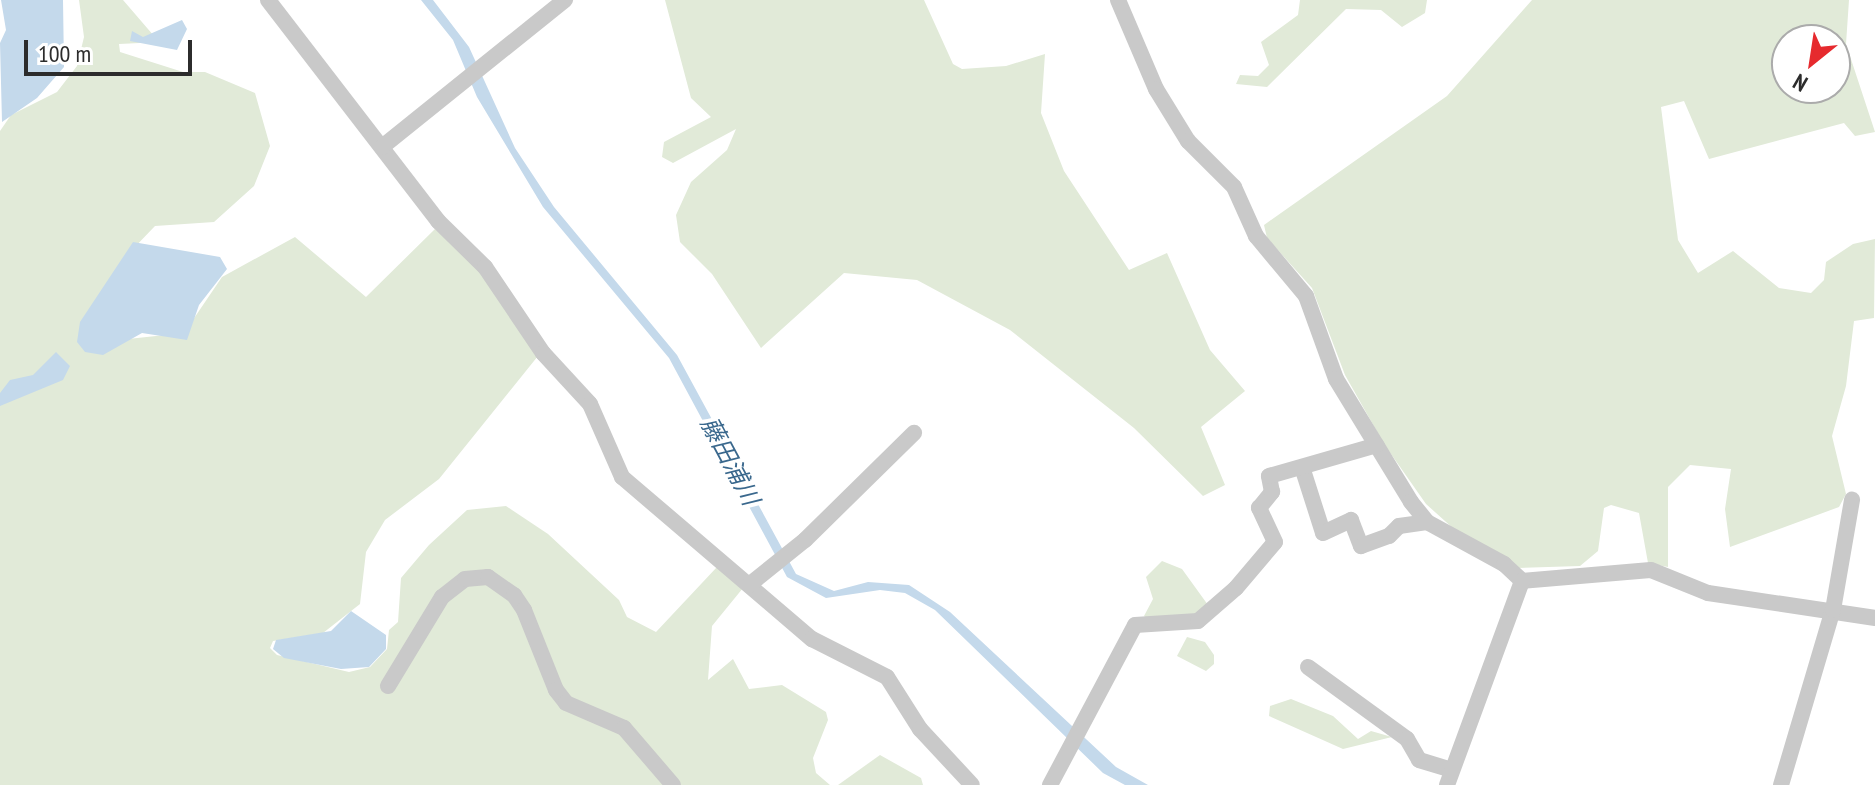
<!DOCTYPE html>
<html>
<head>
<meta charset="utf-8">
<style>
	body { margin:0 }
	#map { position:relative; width:1875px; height:785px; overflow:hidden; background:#fff; font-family:"PT Sans Narrow","Noto Sans JP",sans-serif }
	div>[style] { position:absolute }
	.green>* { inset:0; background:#e1ead8 }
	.water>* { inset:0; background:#c4d9eb }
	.minor>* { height:16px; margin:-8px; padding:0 8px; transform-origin:8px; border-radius:8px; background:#c9c9c9 }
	span { translate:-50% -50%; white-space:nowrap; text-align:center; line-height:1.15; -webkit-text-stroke:8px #fff; paint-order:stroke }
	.water-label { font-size:24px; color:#3a688d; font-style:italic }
	.north { position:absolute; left:1771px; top:24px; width:80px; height:80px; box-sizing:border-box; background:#fff; border:2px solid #ababab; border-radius:50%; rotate:210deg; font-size:22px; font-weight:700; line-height:32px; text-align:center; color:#2c2c2c }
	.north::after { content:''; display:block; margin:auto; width:28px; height:36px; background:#e62a2e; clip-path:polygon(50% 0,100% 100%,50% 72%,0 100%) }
	.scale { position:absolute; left:24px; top:40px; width:168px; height:36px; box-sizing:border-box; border:4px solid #2c2c2c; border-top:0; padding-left:10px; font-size:24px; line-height:28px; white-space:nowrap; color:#2c2c2c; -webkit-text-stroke:6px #fff; paint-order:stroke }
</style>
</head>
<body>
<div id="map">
	<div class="green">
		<div style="clip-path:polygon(79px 0,123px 0,154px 36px,140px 43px,119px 44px,120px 52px,183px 72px,205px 72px,255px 93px,270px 146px,254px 186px,214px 222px,155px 226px,131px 251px,99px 353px,128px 339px,184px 333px,222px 277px,295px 237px,366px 297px,435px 229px,478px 266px,538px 356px,439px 479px,385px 520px,366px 552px,360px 604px,323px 633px,273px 641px,270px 648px,277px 655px,349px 672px,370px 667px,387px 649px,389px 630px,398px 622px,401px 578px,429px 545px,467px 510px,506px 506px,548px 534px,619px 600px,627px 617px,656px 632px,717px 567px,743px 588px,712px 626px,708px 680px,733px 659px,749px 689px,782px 685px,826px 712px,828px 720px,813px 758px,816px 773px,830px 785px,0 785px,0 131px,11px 115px,57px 92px,77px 66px,84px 37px)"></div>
		<div style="clip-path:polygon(665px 0,924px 0,953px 64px,962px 69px,1006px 66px,1045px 54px,1041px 113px,1064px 171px,1129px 270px,1167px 253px,1210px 350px,1245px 391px,1201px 427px,1225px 485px,1203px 496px,1134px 428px,1010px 330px,917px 280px,844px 273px,761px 348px,712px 274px,680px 242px,676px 215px,691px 182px,727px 150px,736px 129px,673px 163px,662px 157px,664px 142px,711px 117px,691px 98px)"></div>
		<div style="clip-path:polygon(1300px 0,1427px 0,1425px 13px,1402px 27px,1381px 10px,1346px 9px,1267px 87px,1236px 84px,1240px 75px,1258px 76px,1269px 65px,1261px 42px,1298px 15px)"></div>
		<div style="clip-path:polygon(evenodd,1532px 0,1849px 0,1846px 44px,1875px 132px,1855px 136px,1844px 123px,1709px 159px,1684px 101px,1661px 107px,1678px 240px,1698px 273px,1733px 251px,1779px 288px,1811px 293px,1824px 280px,1826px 262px,1853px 244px,1875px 239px,1874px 318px,1854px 321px,1846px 386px,1832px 436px,1846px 494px,1839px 507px,1730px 547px,1725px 509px,1731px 469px,1690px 465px,1668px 487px,1668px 567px,1648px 563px,1639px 513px,1611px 505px,1604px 508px,1598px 551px,1580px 566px,1517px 568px,1455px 530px,1426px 504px,1384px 444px,1345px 375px,1312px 288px,1267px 238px,1264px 225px,1447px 96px,1532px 0,1787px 40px,1835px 40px,1835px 88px,1787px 88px,1787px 40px)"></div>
		<div style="clip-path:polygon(1162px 561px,1182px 569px,1208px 605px,1199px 614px,1150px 622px,1144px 616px,1153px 599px,1146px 577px)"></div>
		<div style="clip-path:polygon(1187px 637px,1205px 642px,1214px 655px,1214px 664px,1206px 671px,1177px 656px)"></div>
		<div style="clip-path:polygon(1291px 699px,1333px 716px,1358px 739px,1371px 731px,1392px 737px,1343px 749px,1269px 716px,1270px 706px)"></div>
		<div style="clip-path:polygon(880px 755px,921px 778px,923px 785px,838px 785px)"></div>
	</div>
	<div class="water">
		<div style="clip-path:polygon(1px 0,63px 0,64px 67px,37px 98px,2px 122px,0 43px,6px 30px)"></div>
		<div style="clip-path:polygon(421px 0,433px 0,469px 47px,515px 148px,554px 207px,677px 355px,796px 574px,834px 591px,868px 582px,909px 585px,950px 612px,1116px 767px,1148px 785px,1125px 785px,1103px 773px,935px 610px,905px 593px,880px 590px,826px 598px,787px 577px,669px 358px,543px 207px,477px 97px,453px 40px)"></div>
		<div style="clip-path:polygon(182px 20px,187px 29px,177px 50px,130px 41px,132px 31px,143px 37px)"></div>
		<div style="clip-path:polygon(133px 242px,220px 257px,227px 269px,199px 305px,187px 340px,142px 333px,103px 355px,85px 352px,77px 342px,80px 322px)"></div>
		<div style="clip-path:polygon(56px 352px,70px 366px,63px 380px,0 406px,0 393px,10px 380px,33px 375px)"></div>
		<div style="clip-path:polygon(351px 611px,386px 635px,386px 649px,369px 667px,341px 669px,284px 658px,273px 649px,276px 640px,331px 631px)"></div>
	</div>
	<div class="minor">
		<div style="left:268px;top:0;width:279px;rotate:52.4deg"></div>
		<div style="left:438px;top:221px;width:66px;rotate:44.4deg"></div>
		<div style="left:485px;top:267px;width:104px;rotate:56deg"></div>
		<div style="left:543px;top:353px;width:69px;rotate:47.3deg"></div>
		<div style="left:590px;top:404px;width:80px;rotate:66.3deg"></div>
		<div style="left:622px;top:477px;width:250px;rotate:40.5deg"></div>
		<div style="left:812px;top:639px;width:84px;rotate:26.9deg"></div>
		<div style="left:887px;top:677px;width:62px;rotate:57.6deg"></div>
		<div style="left:920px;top:729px;width:76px;rotate:47.1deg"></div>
		<div style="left:1118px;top:0;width:97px;rotate:66.9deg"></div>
		<div style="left:1156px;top:89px;width:61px;rotate:58.4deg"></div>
		<div style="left:1188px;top:141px;width:65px;rotate:45deg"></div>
		<div style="left:1234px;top:187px;width:54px;rotate:65.8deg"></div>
		<div style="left:1256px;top:236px;width:78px;rotate:50.2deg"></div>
		<div style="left:1306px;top:296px;width:88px;rotate:70.1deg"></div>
		<div style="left:1336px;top:379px;width:144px;rotate:58.6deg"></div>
		<div style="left:1411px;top:502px;width:26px;rotate:51deg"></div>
		<div style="left:1427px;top:522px;width:88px;rotate:28.6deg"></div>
		<div style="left:1504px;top:564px;width:25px;rotate:43deg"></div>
		<div style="left:382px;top:147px;width:235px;rotate:-38.8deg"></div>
		<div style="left:1302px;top:467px;width:69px;rotate:72.3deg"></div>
		<div style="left:1323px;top:533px;width:31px;rotate:-25deg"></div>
		<div style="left:1351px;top:520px;width:28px;rotate:69deg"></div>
		<div style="left:1361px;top:546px;width:30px;rotate:-20deg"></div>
		<div style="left:1389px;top:536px;width:14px;rotate:-45deg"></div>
		<div style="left:1399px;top:526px;width:28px;rotate:-8deg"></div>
		<div style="left:1522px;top:581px;width:129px;rotate:-4.9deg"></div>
		<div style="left:1651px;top:570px;width:61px;rotate:22deg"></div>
		<div style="left:1708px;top:593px;width:169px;rotate:8.5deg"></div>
		<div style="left:749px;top:585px;width:72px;rotate:-38.8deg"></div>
		<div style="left:805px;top:540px;width:153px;rotate:-44.5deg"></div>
		<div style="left:1308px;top:667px;width:122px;rotate:36deg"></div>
		<div style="left:1407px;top:739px;width:24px;rotate:60deg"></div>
		<div style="left:1419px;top:760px;width:34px;rotate:17deg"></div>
		<div style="left:388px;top:686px;width:104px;rotate:-58.8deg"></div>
		<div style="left:442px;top:597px;width:29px;rotate:-38deg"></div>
		<div style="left:465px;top:579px;width:23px;rotate:-5deg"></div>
		<div style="left:488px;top:577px;width:32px;rotate:35deg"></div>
		<div style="left:514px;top:595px;width:18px;rotate:56deg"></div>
		<div style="left:524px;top:610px;width:86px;rotate:68.2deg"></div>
		<div style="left:556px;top:690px;width:16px;rotate:52deg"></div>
		<div style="left:566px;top:703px;width:63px;rotate:23.3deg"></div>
		<div style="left:624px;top:728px;width:75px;rotate:49.3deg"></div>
		<div style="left:1050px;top:785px;width:181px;rotate:-62deg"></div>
		<div style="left:1135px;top:625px;width:63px;rotate:-3.6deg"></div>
		<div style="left:1198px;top:621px;width:50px;rotate:-41deg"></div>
		<div style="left:1236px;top:588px;width:60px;rotate:-49.7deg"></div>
		<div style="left:1275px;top:542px;width:38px;rotate:-115deg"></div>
		<div style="left:1259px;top:508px;width:21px;rotate:-51deg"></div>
		<div style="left:1272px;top:492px;width:16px;rotate:-101deg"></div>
		<div style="left:1269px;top:476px;width:112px;rotate:-16deg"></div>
		<div style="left:1447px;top:785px;width:217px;rotate:-69.8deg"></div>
		<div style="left:1781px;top:785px;width:183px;rotate:-73.5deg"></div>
		<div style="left:1833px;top:610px;width:112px;rotate:-80.2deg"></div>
	</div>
	<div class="water-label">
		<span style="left:730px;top:461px;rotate:62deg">藤田浦川</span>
	</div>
	<div class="north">N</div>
	<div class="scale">100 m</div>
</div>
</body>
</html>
